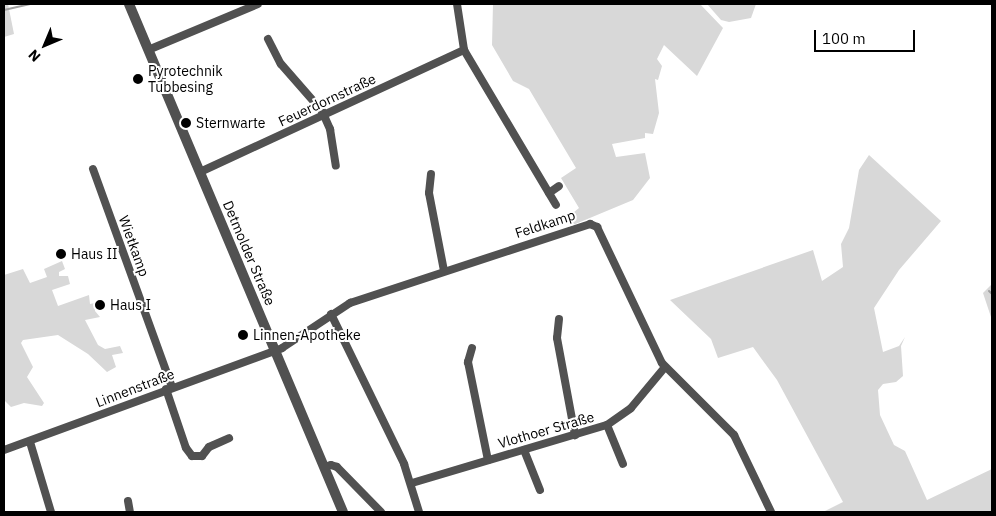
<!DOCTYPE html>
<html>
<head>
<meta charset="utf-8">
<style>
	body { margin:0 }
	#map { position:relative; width:996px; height:516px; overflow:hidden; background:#fff; font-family:"IBM Plex Sans",sans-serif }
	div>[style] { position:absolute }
	.green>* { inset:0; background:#d8d8d8 }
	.stream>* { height:2px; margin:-1px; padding:0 1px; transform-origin:1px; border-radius:1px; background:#9f9f9f }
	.minor>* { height:8px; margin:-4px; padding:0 4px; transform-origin:4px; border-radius:4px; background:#515151 }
	.tertiary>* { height:10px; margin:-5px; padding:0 5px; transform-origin:5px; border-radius:5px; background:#515151 }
	.dots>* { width:14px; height:14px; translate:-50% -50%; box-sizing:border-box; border:2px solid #fff; border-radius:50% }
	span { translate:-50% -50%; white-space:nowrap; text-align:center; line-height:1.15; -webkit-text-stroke:4px #fff; paint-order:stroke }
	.poi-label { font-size:14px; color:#000 }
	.left { translate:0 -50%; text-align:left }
	.street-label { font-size:14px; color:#000 }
	.frame { position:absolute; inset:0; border:5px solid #000; pointer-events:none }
	.north { position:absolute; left:20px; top:20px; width:50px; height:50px; -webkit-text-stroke:4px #fff; paint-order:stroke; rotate:225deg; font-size:14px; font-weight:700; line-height:20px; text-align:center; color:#000 }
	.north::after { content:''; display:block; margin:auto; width:18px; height:22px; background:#000; clip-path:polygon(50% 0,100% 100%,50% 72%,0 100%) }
	.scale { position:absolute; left:814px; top:30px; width:101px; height:22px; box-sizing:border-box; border:2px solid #000; border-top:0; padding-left:6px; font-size:15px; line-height:18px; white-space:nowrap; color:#000; -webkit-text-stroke:4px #fff; paint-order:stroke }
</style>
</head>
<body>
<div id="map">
	<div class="green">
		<div style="clip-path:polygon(4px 4px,8px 4px,14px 34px,4px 37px)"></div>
		<div style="clip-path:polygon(493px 4px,700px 4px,723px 28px,697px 76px,664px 45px,657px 59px,662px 66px,658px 80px,655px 79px,659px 113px,653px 134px,645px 133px,645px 138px,612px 144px,616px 157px,645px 153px,650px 178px,633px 200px,573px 225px,568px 217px,579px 208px,561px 178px,576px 168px,529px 89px,513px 81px,492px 45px)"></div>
		<div style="clip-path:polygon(707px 4px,756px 4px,751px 18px,729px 22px,721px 20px)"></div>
		<div style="clip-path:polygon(869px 155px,941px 221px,899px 270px,874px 308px,883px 352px,899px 346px,905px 337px,901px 346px,903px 376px,896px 382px,883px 384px,878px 390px,880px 415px,894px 445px,905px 451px,927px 500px,992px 469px,992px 512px,823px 512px,843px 502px,777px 380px,753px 347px,718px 358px,711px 339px,670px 300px,813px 250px,822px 281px,843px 267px,841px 244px,849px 228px,859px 170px)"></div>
		<div style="clip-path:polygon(62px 261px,65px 269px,59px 272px,59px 276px,68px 276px,70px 284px,52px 290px,58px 306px,89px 295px,90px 304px,95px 303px,95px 311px,100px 317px,85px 320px,98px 345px,105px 349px,120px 346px,123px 353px,112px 355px,116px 367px,107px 372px,88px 354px,58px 335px,23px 340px,21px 343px,33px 367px,27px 377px,44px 403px,42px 406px,24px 403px,11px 407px,4px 400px,4px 275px,23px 269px,30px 283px,47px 277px,44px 269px)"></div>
		<div style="clip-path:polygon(992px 284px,992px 320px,983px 293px)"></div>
	</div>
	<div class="stream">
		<div style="left:4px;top:10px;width:28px;rotate:-13deg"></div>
		<div style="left:989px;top:291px;width:4px;rotate:45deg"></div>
	</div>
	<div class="minor">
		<div style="left:457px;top:4px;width:47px;rotate:81.3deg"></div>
		<div style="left:464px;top:50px;width:180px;rotate:59.3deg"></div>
		<div style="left:268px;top:39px;width:28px;rotate:63deg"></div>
		<div style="left:281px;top:64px;width:62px;rotate:48.9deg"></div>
		<div style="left:322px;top:111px;width:20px;rotate:66deg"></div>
		<div style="left:330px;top:129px;width:37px;rotate:81deg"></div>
		<div style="left:148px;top:50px;width:119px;rotate:-22.7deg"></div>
		<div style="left:93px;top:169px;width:232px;rotate:70.1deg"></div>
		<div style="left:200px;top:172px;width:291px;rotate:-24.8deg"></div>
		<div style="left:431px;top:174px;width:19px;rotate:96deg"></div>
		<div style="left:429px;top:193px;width:79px;rotate:79.1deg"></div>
		<div style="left:549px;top:193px;width:12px;rotate:-35deg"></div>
		<div style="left:331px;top:314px;width:167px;rotate:64deg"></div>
		<div style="left:404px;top:464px;width:50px;rotate:72.6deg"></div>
		<div style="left:559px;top:319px;width:19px;rotate:96deg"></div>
		<div style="left:557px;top:338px;width:99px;rotate:79.5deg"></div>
		<div style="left:472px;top:348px;width:15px;rotate:106deg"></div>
		<div style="left:468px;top:362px;width:100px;rotate:78.5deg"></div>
		<div style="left:166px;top:389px;width:62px;rotate:71.3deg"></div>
		<div style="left:186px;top:448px;width:10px;rotate:53deg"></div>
		<div style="left:192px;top:456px;width:10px"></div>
		<div style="left:202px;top:456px;width:11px;rotate:-52deg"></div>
		<div style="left:209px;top:447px;width:22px;rotate:-24deg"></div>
		<div style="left:607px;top:425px;width:42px;rotate:67.7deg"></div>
		<div style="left:30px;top:442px;width:73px;rotate:73.3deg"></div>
		<div style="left:4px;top:450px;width:296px;rotate:-20.1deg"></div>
		<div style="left:282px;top:348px;width:82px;rotate:-33.5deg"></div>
		<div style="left:350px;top:303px;width:253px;rotate:-18.2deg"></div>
		<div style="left:590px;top:224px;width:8px;rotate:23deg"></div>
		<div style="left:597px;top:227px;width:151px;rotate:64.5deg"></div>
		<div style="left:662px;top:363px;width:102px;rotate:45deg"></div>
		<div style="left:734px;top:435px;width:85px;rotate:64.3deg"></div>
		<div style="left:524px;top:450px;width:43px;rotate:68.2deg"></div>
		<div style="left:324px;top:467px;width:7px;rotate:-16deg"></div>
		<div style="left:331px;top:465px;width:6px;rotate:18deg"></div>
		<div style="left:337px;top:467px;width:63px;rotate:45.6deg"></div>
		<div style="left:412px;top:483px;width:203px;rotate:-16.6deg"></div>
		<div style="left:607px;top:425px;width:29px;rotate:-35deg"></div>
		<div style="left:631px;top:408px;width:53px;rotate:-50.3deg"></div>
		<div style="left:128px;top:501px;width:11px;rotate:80deg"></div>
	</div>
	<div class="tertiary">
		<div style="left:129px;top:4px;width:551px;rotate:67.16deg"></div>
	</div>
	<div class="dots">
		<div style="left:138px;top:79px;background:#000"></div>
		<div style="left:186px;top:123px;background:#000"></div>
		<div style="left:61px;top:254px;background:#000"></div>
		<div style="left:100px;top:305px;background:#000"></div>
		<div style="left:243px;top:335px;background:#000"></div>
	</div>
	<div class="poi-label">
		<span class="left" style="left:148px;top:79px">Pyrotechnik<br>Tubbesing</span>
		<span class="left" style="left:196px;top:123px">Sternwarte</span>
		<span class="left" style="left:71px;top:254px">Haus II</span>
		<span class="left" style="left:110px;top:305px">Haus I</span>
		<span class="left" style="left:253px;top:335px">Linnen-Apotheke</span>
	</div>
	<div class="street-label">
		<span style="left:327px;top:100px;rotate:-25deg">Feuerdornstraße</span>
		<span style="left:545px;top:224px;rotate:-18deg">Feldkamp</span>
		<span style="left:134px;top:246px;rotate:70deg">Wietkamp</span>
		<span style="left:249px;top:253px;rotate:67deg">Detmolder Straße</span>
		<span style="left:135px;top:388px;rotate:-21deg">Linnenstraße</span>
		<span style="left:546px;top:430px;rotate:-16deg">Vlothoer Straße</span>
	</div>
	<div class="frame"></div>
	<div class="north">N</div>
	<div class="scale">100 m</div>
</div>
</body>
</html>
